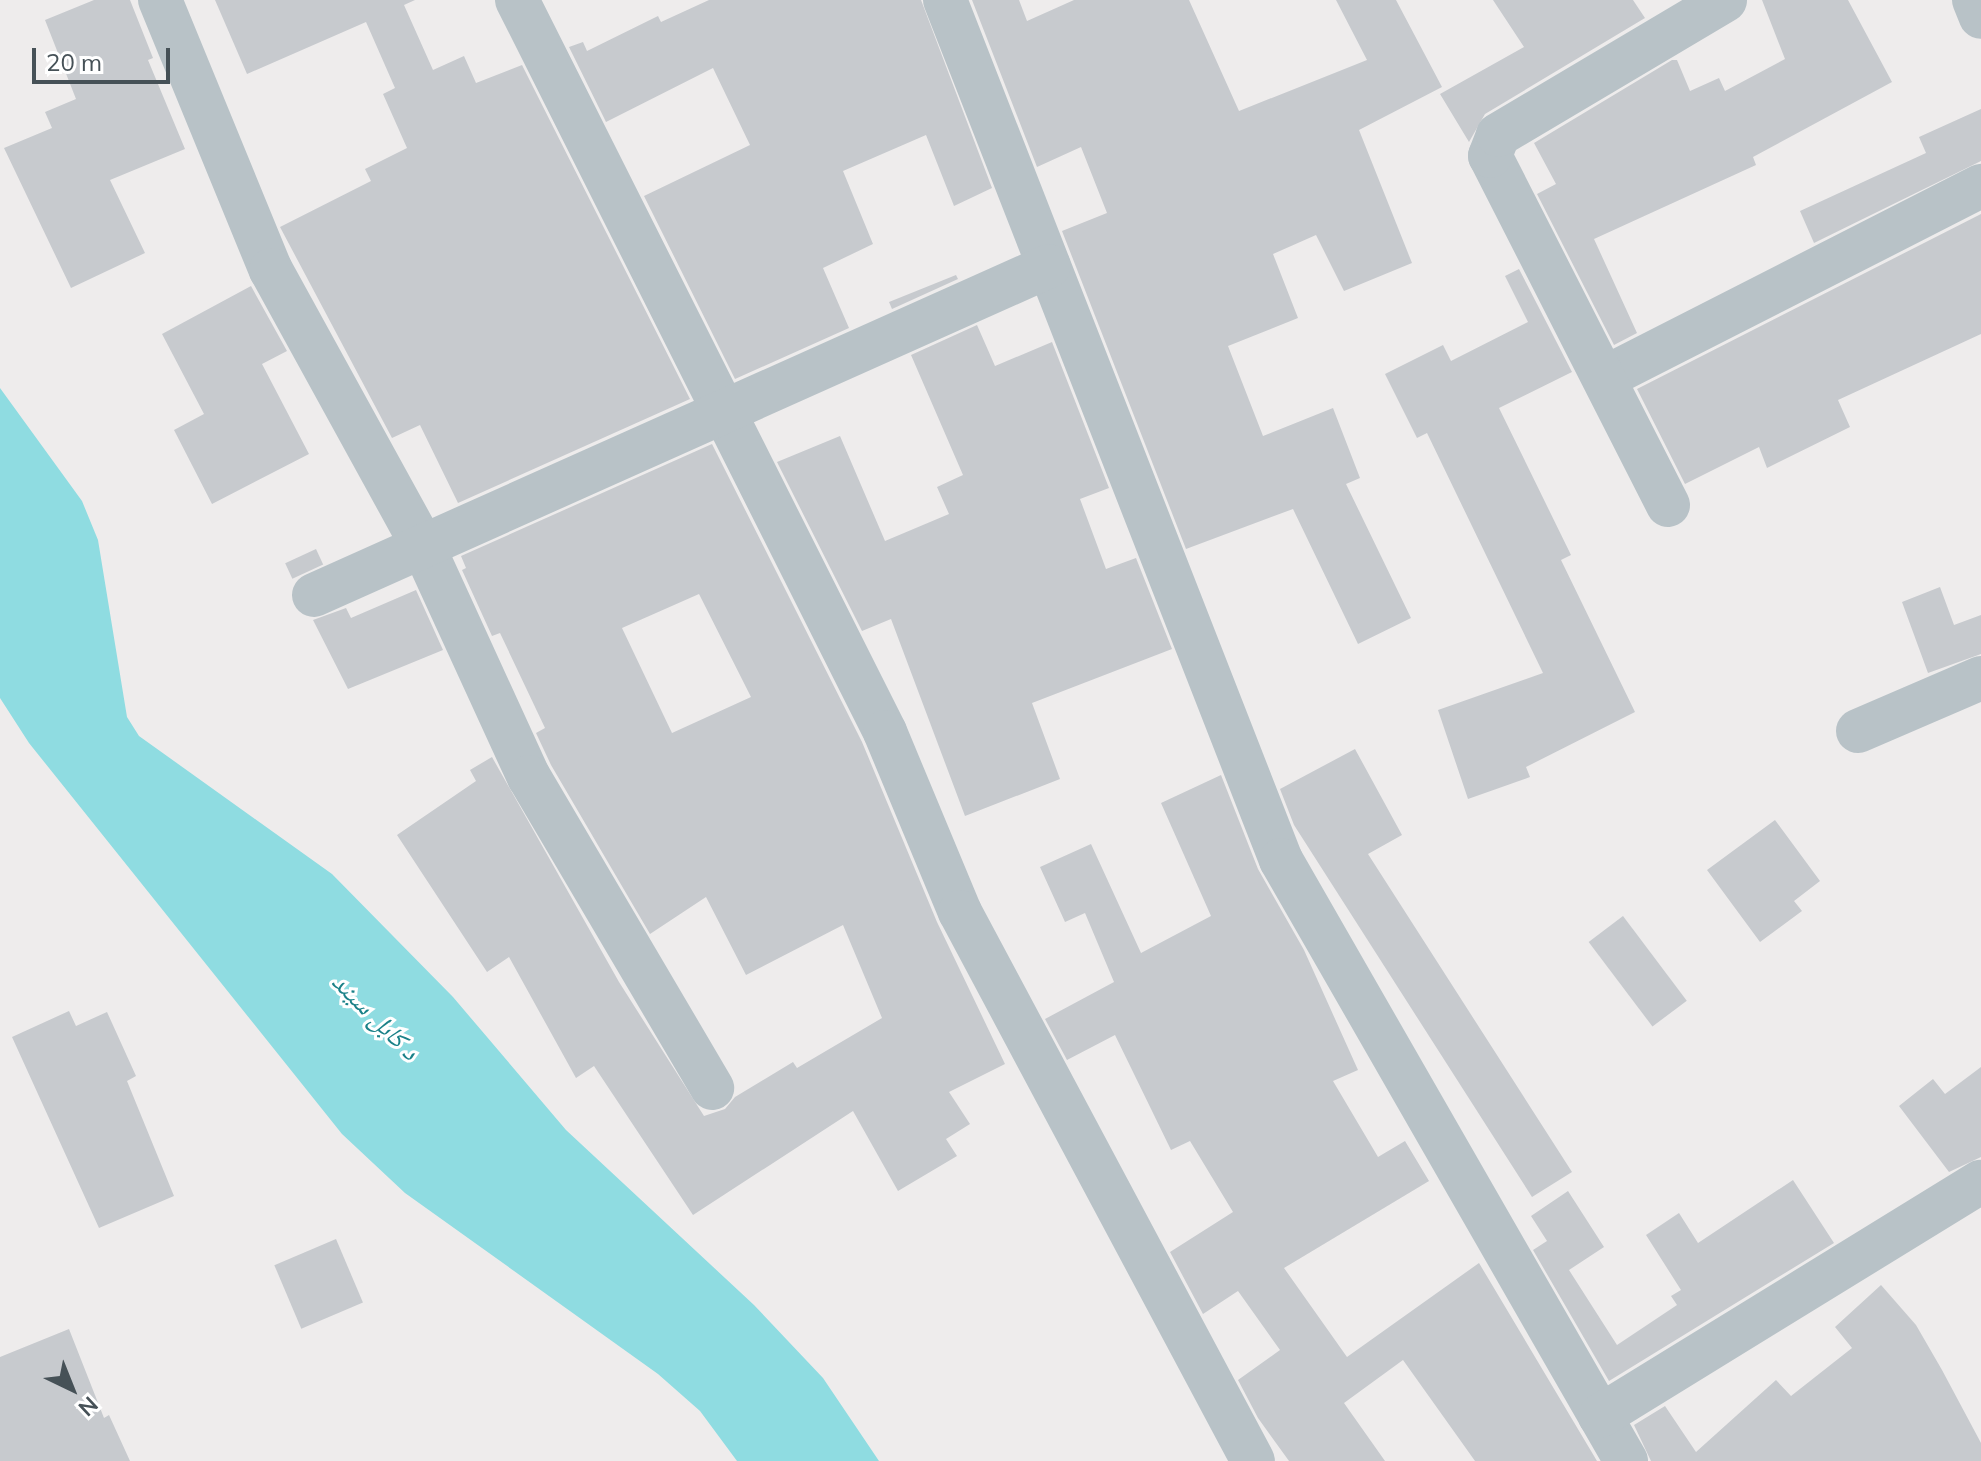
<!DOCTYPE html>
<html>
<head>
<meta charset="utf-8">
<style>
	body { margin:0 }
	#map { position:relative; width:1981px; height:1461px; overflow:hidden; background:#eeecec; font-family:Mulish,"Noto Naskh Arabic",sans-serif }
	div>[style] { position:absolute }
	.water>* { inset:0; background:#8fdce1 }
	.building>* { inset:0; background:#c7cace; transform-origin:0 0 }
	.minor>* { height:44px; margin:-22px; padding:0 22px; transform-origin:22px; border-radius:22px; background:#b8c2c7 }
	span { translate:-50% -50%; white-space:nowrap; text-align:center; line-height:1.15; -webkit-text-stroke:6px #fff; paint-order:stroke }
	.water-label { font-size:26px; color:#1a8188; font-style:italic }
	.north { position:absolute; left:32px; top:1349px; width:80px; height:80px; -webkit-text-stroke:6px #fff; paint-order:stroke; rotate:137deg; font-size:22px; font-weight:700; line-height:32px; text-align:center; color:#465157 }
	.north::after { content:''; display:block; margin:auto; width:28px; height:36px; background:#465157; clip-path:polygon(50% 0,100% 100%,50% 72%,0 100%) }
	.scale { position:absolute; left:32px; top:48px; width:138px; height:36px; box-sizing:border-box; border:4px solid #465157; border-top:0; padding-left:10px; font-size:24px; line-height:28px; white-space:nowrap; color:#465157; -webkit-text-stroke:6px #fff; paint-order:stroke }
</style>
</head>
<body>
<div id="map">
	<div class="water">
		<div style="clip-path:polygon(0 388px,82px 501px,98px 540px,127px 717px,139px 736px,332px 874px,453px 997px,566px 1130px,754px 1305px,823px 1378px,879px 1461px,737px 1461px,700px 1411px,658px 1374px,405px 1193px,342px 1134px,29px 743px,0 698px)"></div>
	</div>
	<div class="building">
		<div style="clip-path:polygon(94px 0,130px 0,153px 58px,148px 60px,185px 149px,110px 180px,145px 253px,71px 288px,4px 148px,52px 128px,45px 112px,76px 99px,45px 20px)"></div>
		<div style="clip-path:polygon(215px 0,415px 0,404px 5px,433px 70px,464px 56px,476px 83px,522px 65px,690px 399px,458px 503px,420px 425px,392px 438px,280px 227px,371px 181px,365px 169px,407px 148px,383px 94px,395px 88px,366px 22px,247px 74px)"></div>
		<div style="clip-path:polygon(709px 0,921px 0,992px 188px,954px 206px,926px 135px,843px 171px,873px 244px,823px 268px,849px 328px,735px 379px,644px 196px,750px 145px,713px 68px,606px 122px,569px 47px,583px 42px,587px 51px,658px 16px,661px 22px)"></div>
		<div style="clip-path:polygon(972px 0,1019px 0,1027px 21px,1074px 0,1189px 0,1239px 111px,1367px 60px,1336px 0,1396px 0,1442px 87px,1359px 130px,1412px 263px,1344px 291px,1316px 235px,1273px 254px,1298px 318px,1228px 346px,1263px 436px,1333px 408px,1360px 478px,1346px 484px,1411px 618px,1358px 644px,1293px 509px,1186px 549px,1062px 231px,1107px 213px,1081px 147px,1037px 167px)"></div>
		<div style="clip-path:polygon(1493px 0,1633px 0,1645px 18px,1485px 114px,1469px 142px,1440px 94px,1524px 47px)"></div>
		<div style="clip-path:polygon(1762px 0,1848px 0,1892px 82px,1753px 157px,1756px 165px,1594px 239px,1637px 333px,1614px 345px,1537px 194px,1556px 184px,1534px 143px,1672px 60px,1677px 60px,1690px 91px,1719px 78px,1725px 91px,1785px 59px)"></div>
		<div style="clip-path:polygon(1981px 109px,1981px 161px,1814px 243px,1800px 211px,1926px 153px,1919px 137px)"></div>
		<div style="clip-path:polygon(1981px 214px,1981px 334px,1838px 400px,1850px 427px,1767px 468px,1759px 447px,1685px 484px,1637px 389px)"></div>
		<div style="clip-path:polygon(1519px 269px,1572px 372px,1499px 408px,1571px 555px,1561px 560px,1635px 712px,1526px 767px,1530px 777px,1468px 799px,1438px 710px,1543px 673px,1427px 433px,1417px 438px,1385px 374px,1443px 345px,1451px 361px,1528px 322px,1505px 276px)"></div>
		<div style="clip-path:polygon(956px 275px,958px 279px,892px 309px,889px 302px)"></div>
		<div style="clip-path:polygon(251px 286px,287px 351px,262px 364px,309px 454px,212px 504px,174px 430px,204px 414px,162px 334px)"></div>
		<div style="clip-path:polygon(977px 325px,995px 366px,1052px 342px,1109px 488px,1080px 499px,1106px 569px,1136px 558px,1172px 649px,1032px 703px,1060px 779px,965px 816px,891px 619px,862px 631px,777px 462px,840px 436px,885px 541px,949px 514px,937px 487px,963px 475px,911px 355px)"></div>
		<div style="clip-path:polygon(evenodd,712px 444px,862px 742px,937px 922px,1005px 1064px,949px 1092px,970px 1124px,946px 1139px,957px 1156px,898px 1191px,853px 1111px,693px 1215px,594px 1066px,576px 1078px,509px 957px,487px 972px,397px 835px,476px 781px,470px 770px,492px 757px,619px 982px,704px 1116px,725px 1109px,735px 1097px,793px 1062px,797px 1068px,882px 1018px,843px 925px,746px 975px,706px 897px,650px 934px,551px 765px,536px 733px,545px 728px,500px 633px,492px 636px,462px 570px,466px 568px,461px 556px,712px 444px,699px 594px,751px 697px,672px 733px,622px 628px,699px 594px)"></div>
		<div style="left:316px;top:549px;width:17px;height:34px;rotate:65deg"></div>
		<div style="clip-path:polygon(1940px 587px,1954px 625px,1981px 615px,1981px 654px,1928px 673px,1902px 602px)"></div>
		<div style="clip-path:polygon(416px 590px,443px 650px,348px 689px,313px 620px,346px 608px,351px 618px)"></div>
		<div style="clip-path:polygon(1355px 749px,1402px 835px,1368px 854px,1572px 1172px,1532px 1197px,1294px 825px,1280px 789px)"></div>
		<div style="clip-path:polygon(1221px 775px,1258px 869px,1304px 950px,1358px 1070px,1333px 1081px,1378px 1157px,1405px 1141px,1429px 1181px,1284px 1268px,1347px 1357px,1479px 1263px,1597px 1461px,1475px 1461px,1403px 1360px,1344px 1403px,1385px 1461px,1289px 1461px,1258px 1418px,1238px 1380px,1280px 1350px,1238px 1291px,1203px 1314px,1170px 1252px,1233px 1212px,1190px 1141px,1171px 1150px,1115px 1035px,1067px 1060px,1045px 1019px,1114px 982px,1085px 913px,1065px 922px,1040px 867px,1091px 844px,1141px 953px,1211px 916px,1161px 803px)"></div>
		<div style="clip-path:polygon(1775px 820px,1820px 881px,1794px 901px,1802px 911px,1760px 942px,1707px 870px)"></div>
		<div style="left:1623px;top:916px;width:106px;height:43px;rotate:53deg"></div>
		<div style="clip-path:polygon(69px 1011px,76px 1026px,107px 1012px,136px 1076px,127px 1081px,174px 1196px,99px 1228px,12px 1037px)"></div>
		<div style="clip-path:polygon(1981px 1067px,1981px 1157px,1949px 1172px,1899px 1106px,1933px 1079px,1945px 1094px)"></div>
		<div style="clip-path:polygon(1793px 1180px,1834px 1243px,1609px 1381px,1533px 1250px,1547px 1241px,1531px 1216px,1568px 1191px,1604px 1247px,1569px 1270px,1617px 1345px,1677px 1305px,1671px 1296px,1681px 1290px,1646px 1235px,1679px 1213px,1698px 1243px)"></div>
		<div style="left:336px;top:1239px;width:69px;height:67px;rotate:67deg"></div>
		<div style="clip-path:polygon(1881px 1285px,1916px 1325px,1942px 1370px,1981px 1443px,1981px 1461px,1651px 1461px,1634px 1425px,1665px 1406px,1696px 1452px,1776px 1380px,1791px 1396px,1852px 1348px,1835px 1327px)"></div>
		<div style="clip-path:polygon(69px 1329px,104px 1418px,109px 1415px,130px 1461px,0 1461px,0 1357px)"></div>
	</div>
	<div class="minor">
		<div style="left:160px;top:0;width:292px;rotate:67.7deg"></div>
		<div style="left:271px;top:270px;width:315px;rotate:61.2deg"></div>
		<div style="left:423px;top:546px;width:254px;rotate:65.4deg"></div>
		<div style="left:529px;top:777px;width:361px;rotate:59.5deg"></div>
		<div style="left:517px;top:0;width:819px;rotate:63.31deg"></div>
		<div style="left:885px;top:732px;width:195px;rotate:67.4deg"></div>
		<div style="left:960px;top:912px;width:622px;rotate:61.91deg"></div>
		<div style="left:945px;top:0;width:923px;rotate:68.66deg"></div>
		<div style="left:1281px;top:860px;width:693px;rotate:60.14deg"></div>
		<div style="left:1974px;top:0;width:18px;rotate:68deg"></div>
		<div style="left:1606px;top:377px;width:421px;rotate:-27deg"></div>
		<div style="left:1668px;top:505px;width:392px;rotate:-117deg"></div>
		<div style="left:1490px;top:156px;width:22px;rotate:-69deg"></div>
		<div style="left:1498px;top:135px;width:264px;rotate:-30.7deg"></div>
		<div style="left:314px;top:595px;width:805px;rotate:-24.11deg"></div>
		<div style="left:1858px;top:731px;width:134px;rotate:-23.3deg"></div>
		<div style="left:1600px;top:1416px;width:447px;rotate:-31.6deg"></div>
	</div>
	<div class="water-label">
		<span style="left:376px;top:1016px;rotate:45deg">د کابل سيند</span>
	</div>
	<div class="north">N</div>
	<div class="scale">20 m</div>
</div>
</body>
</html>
